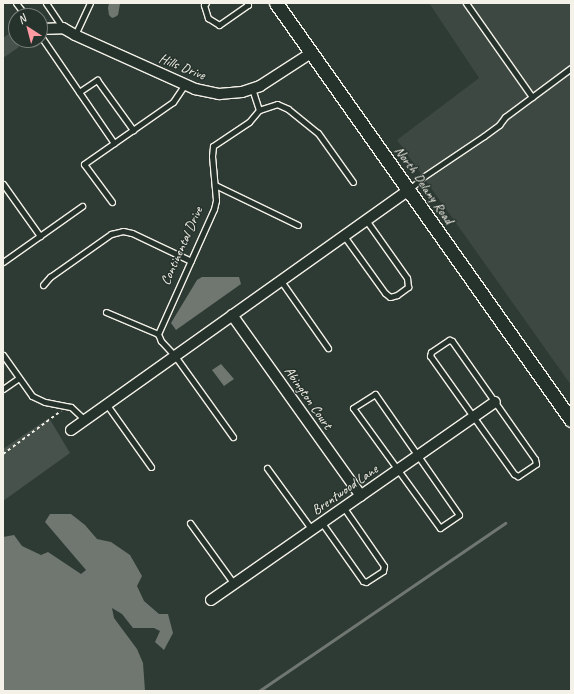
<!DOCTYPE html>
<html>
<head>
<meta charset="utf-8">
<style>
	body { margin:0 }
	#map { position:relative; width:574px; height:694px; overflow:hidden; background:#2e3b34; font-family:Caveat,sans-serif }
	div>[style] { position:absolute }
	.built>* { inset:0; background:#3c4841 }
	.green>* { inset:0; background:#48524c }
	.water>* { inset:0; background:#6f7770 }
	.stream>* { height:2.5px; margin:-1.25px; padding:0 1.25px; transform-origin:1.25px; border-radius:1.25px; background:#6f7770 }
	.path>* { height:1.5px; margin-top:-0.75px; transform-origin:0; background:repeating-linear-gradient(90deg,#f4f1e8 0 3px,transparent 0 6px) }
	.roads { filter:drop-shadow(1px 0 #f4f1e8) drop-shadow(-1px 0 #f4f1e8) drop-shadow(0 1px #f4f1e8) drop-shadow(0 -1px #f4f1e8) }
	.service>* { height:5px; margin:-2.5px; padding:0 2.5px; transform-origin:2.5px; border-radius:2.5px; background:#26332d }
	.minor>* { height:10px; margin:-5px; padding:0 5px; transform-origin:5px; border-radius:5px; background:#26332d }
	.tertiary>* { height:13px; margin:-6.5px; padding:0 6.5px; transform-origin:6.5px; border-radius:6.5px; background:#26332d }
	span { translate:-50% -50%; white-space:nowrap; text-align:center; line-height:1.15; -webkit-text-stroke:3px #26332d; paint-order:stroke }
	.street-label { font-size:14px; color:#f4f1e8 }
	.frame { position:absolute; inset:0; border:4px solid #f4f1e8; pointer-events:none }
	.north { position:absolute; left:8px; top:8px; width:40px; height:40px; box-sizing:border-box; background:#26332d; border:1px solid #787f78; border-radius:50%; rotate:324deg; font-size:11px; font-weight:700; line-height:16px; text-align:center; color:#f4f1e8 }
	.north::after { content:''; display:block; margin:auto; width:14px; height:18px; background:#ff9aa2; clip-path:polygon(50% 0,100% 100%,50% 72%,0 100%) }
</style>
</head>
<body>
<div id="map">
	<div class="built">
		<div style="clip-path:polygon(429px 3px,571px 3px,571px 385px,397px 140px,479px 78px)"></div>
	</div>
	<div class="green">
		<div style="clip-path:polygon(10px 33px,19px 47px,3px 58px,3px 38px)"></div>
		<div style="clip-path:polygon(49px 418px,70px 453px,3px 501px,3px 449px)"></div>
	</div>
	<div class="water">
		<div style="clip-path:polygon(109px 3px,120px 4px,118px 15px,115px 17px,112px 18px,109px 15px,108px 8px)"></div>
		<div style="clip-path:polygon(202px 277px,239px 277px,241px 284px,176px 330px,171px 323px,197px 280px)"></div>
		<div style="clip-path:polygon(221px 364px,234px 379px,224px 386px,212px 370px)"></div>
		<div style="clip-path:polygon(50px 514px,71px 514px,85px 525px,97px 539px,111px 542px,130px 555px,142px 576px,137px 586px,144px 601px,159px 614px,168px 614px,173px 633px,164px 650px,155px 642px,160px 631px,154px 628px,133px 628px,122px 614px,112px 608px,114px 618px,137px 649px,143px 663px,145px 691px,3px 691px,3px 537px,14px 535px,22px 546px,41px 555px,48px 552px,81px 574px,86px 570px,45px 522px)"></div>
	</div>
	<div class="stream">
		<div style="left:259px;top:691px;width:298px;rotate:-34.3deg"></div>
	</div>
	<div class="path">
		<div style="left:3px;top:454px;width:72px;rotate:-36.6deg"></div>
	</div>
	<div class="roads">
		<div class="service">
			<div style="left:16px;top:3px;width:16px;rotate:52deg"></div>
			<div style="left:46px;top:3px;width:29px;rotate:56deg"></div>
			<div style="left:206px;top:3px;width:3px;rotate:135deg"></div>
			<div style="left:204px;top:5px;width:14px;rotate:73deg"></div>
			<div style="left:208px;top:18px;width:13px;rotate:32deg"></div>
			<div style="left:219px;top:25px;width:35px;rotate:-35deg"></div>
			<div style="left:248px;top:5px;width:2px;rotate:-117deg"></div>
			<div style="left:466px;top:3px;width:115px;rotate:54.9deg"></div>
			<div style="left:40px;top:35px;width:131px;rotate:55.6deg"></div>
			<div style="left:75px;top:35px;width:35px;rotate:-65deg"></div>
			<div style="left:79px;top:92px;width:22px;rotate:-34deg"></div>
			<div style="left:97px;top:80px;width:62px;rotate:54.2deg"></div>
			<div style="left:259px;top:110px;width:19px;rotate:-18deg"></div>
			<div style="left:277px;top:104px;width:12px;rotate:24deg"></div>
			<div style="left:288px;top:109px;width:38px;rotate:39deg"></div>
			<div style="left:318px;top:133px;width:60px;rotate:54.5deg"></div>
			<div style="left:3px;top:184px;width:64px;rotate:54.6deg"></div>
			<div style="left:215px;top:185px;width:92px;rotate:25.7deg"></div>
			<div style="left:409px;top:190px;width:19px;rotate:-43deg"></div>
			<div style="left:423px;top:177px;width:73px;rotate:-33.9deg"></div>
			<div style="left:484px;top:136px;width:19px;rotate:-36deg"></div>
			<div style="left:499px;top:125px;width:10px;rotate:-53deg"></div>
			<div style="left:505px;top:117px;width:82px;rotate:-36.6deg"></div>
			<div style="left:112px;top:202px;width:47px;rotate:-126.4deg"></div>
			<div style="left:84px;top:164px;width:108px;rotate:-34.9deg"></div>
			<div style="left:173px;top:102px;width:22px;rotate:-56deg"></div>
			<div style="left:344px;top:236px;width:70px;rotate:54.3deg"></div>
			<div style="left:385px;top:293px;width:6px;rotate:39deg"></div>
			<div style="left:390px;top:297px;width:7px;rotate:-16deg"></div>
			<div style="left:397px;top:295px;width:14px;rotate:-36deg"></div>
			<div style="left:408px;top:287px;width:9px;rotate:-96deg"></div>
			<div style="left:407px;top:278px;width:71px;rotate:-125.3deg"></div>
			<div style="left:3px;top:262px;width:97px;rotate:-35.3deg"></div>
			<div style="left:281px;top:281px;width:82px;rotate:55deg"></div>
			<div style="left:43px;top:285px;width:11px;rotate:-49deg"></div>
			<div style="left:50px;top:277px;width:75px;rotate:-35.2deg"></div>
			<div style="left:111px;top:234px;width:12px;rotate:-14deg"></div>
			<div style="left:123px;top:231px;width:9px;rotate:13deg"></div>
			<div style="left:132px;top:233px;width:65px;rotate:25.4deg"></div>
			<div style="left:106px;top:312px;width:56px;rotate:22.9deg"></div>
			<div style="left:449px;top:340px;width:3px;rotate:18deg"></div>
			<div style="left:452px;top:341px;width:144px;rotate:54.9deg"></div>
			<div style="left:535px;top:459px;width:5px;rotate:79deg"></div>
			<div style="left:536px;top:464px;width:22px;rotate:146deg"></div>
			<div style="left:518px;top:476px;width:4px;rotate:-153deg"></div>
			<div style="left:514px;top:474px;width:145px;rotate:-125.4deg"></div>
			<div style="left:430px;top:356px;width:4px;rotate:-76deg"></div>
			<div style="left:431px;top:352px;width:22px;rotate:-34deg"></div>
			<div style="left:3px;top:355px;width:50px;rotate:54.7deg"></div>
			<div style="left:32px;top:396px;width:14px;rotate:25deg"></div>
			<div style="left:45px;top:402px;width:26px;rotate:11deg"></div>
			<div style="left:71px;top:407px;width:19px;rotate:43deg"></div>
			<div style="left:3px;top:389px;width:19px;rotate:-35deg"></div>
			<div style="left:375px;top:394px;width:147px;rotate:55.2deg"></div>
			<div style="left:459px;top:515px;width:23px;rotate:146deg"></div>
			<div style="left:440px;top:528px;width:148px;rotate:-125.9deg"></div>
			<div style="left:353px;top:408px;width:26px;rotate:-32deg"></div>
			<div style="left:107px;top:405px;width:76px;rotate:54.6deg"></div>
			<div style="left:233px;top:437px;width:100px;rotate:-125.6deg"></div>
			<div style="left:175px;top:356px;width:21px;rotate:-133deg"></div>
			<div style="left:161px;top:341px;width:8px;rotate:-113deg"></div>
			<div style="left:158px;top:334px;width:137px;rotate:-65.9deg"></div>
			<div style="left:214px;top:209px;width:9px;rotate:-77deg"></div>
			<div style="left:216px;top:200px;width:44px;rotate:-95.2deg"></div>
			<div style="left:212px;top:156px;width:10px;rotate:-84deg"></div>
			<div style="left:213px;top:146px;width:43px;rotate:-33.7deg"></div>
			<div style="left:249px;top:122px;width:16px;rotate:-50deg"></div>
			<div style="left:259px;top:110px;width:23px;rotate:-108deg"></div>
			<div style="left:267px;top:468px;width:77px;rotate:54deg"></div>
			<div style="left:190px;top:523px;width:75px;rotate:54.2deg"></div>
			<div style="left:322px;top:523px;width:71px;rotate:54.7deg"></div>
			<div style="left:363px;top:581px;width:3px;rotate:18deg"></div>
			<div style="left:366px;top:582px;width:20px;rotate:-33deg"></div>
			<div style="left:383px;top:571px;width:5px;rotate:-79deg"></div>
			<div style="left:384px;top:566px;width:70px;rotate:-124.6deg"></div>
		</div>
		<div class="minor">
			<div style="left:40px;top:29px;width:23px;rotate:-2deg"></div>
			<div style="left:63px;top:28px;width:14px;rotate:30deg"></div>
			<div style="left:75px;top:35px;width:132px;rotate:24.2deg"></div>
			<div style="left:195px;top:89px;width:25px;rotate:12deg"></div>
			<div style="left:219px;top:94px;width:23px;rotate:-5deg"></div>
			<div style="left:242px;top:92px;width:19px;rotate:-18deg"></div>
			<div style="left:260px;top:86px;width:61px;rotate:-32.9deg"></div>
			<div style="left:232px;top:315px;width:222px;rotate:54.5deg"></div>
			<div style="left:71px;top:430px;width:415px;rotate:-35.4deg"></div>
			<div style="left:211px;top:600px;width:346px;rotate:-34.9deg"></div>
		</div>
		<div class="tertiary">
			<div style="left:276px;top:3px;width:511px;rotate:54.72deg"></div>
		</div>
	</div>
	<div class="street-label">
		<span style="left:182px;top:67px;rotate:22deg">Hills Drive</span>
		<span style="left:424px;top:185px;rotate:55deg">North Delany Road</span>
		<span style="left:182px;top:246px;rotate:-66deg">Continental Drive</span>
		<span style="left:308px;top:398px;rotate:55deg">Abington Court</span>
		<span style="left:345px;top:490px;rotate:-35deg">Brentwood Lane</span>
	</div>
	<div class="frame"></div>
	<div class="north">N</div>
</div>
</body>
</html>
